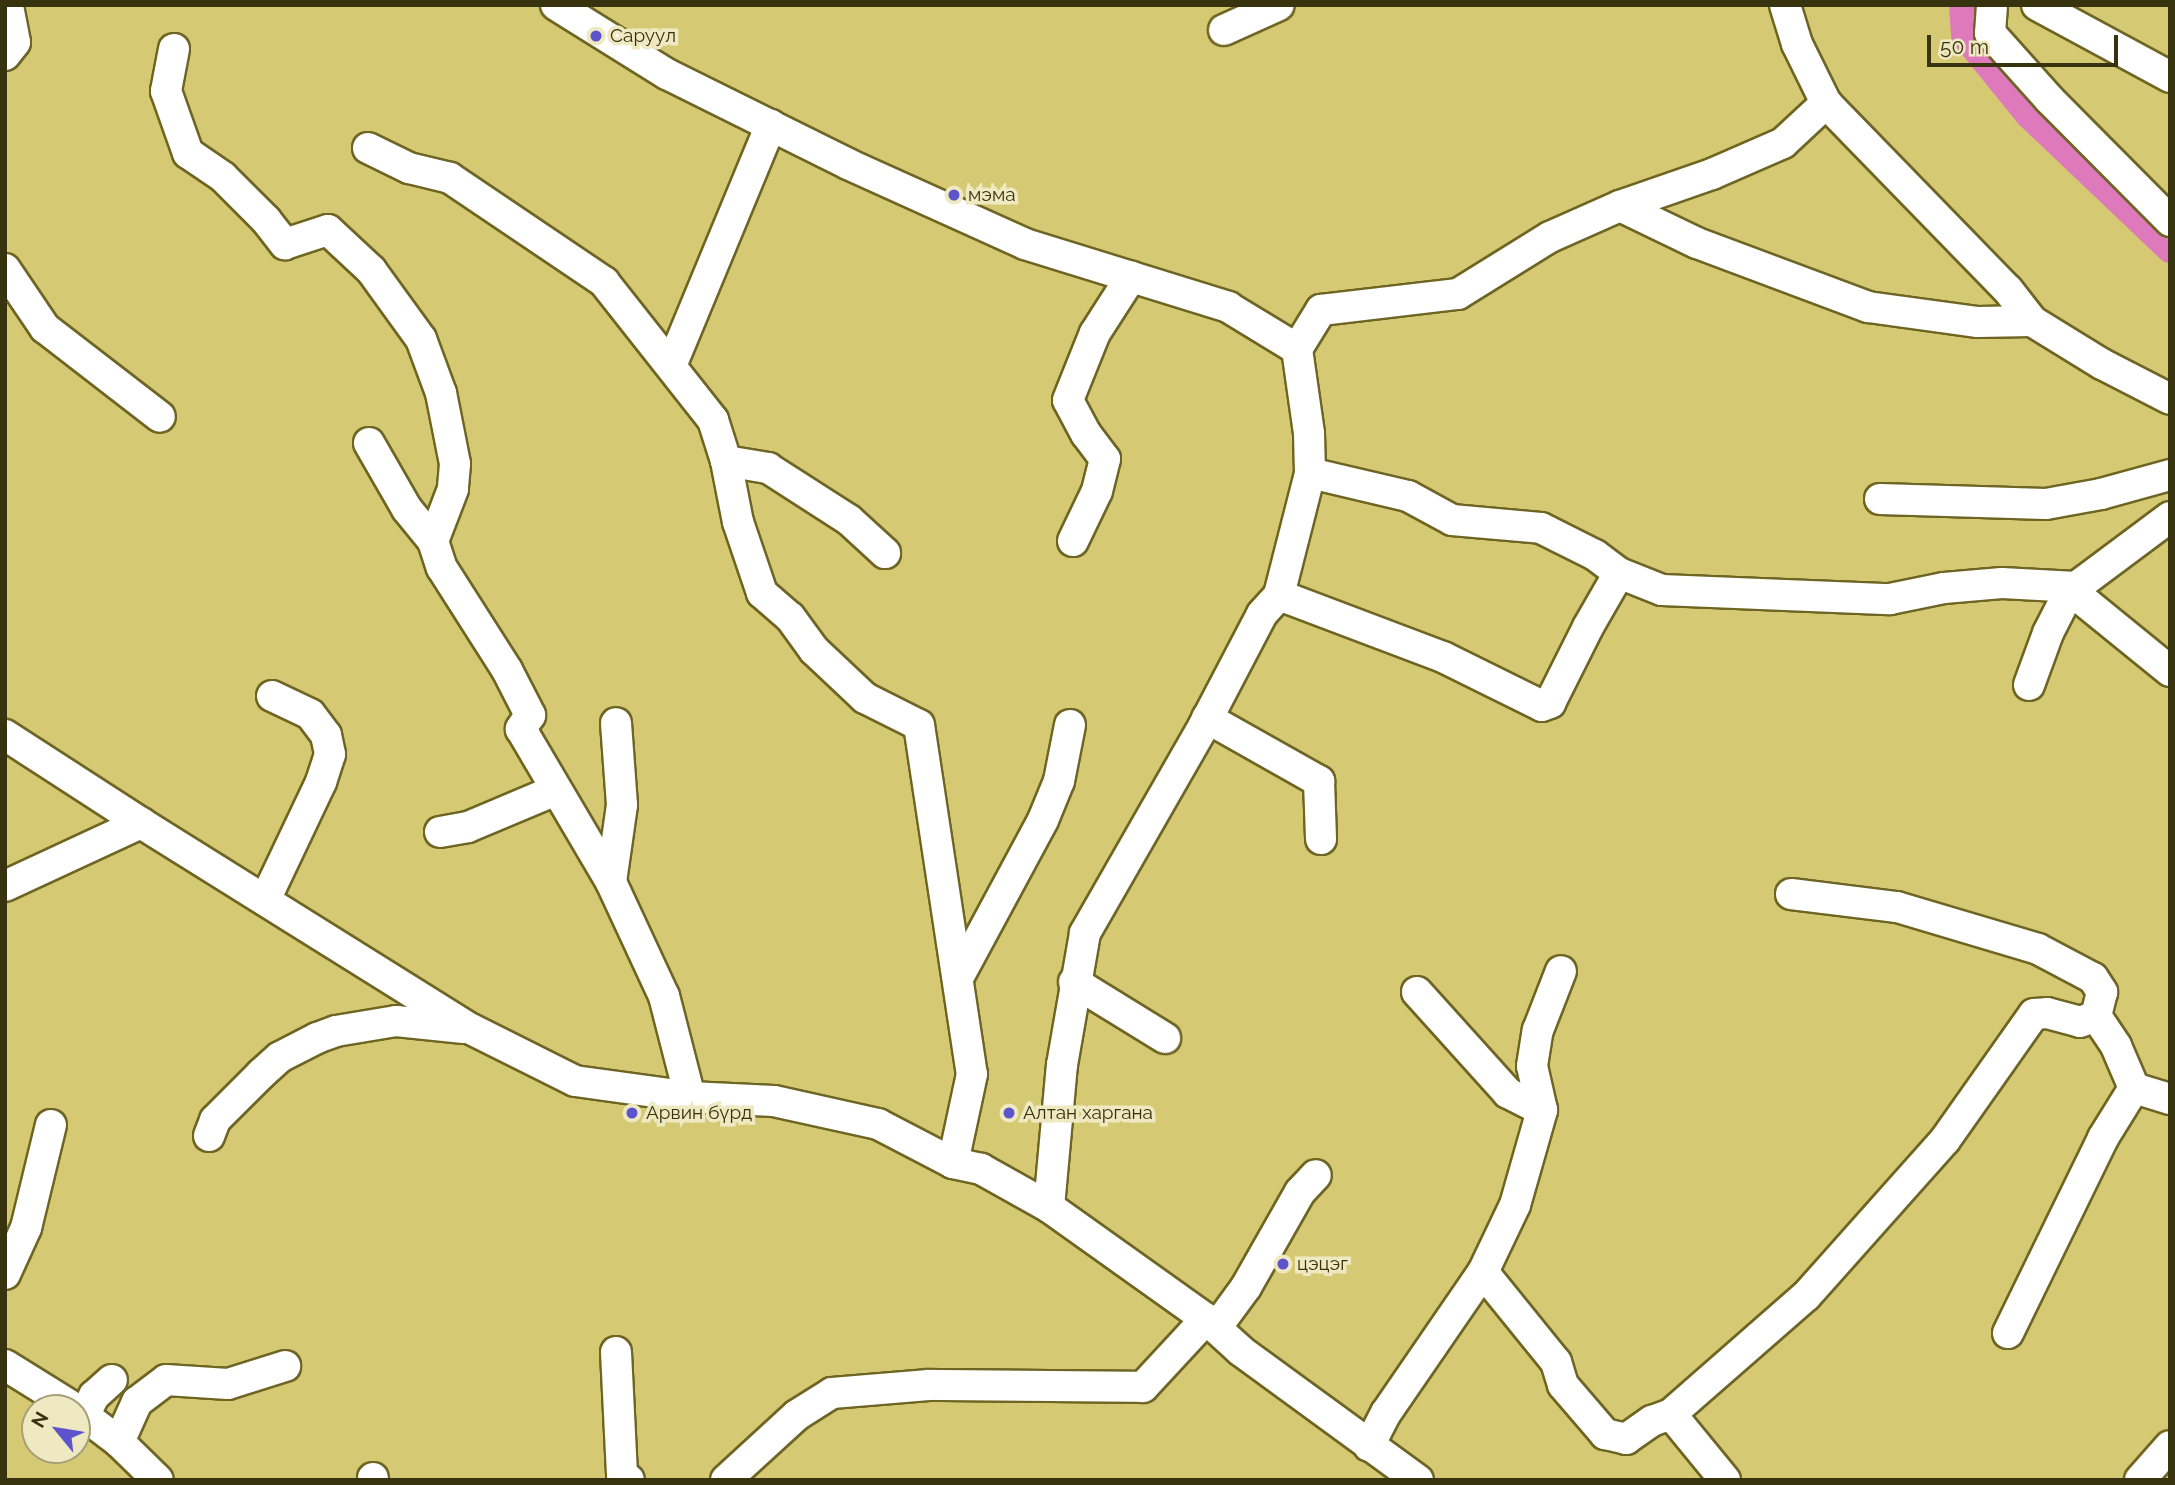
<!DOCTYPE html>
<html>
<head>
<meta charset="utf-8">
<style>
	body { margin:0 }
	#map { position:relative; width:2175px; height:1485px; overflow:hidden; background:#d5c974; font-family:Raleway,sans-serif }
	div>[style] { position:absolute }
	.canal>* { height:26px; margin:-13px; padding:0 13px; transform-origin:13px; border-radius:13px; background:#de7abc }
	.roads { filter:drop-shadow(2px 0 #6e6523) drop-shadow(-2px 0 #6e6523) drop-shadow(0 2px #6e6523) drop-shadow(0 -2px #6e6523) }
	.minor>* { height:30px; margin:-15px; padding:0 15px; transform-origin:15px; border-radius:15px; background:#fff }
	.dots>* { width:19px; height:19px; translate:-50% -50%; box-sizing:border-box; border:4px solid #eee9c0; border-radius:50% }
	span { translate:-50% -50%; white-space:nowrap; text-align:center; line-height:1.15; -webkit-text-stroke:7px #eee9c0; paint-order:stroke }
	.poi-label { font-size:19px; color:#38330f }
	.left { translate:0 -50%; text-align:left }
	.frame { position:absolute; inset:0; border:7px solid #38330f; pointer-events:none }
	.north { position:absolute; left:21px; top:1394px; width:70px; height:70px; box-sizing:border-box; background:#eee9c0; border:2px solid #a5a079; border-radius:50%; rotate:300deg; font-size:19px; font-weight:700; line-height:28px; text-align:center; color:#38330f }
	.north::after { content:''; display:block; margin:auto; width:24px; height:32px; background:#5d54cd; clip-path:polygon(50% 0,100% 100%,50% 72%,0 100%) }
	.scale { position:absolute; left:1927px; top:35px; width:191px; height:32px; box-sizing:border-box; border:4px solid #38330f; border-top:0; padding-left:9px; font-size:21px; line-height:24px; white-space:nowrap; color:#38330f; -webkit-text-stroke:5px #eee9c0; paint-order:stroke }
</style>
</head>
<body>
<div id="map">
	<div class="canal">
		<div style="left:1962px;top:5px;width:31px;rotate:86deg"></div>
		<div style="left:1964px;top:36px;width:102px;rotate:51deg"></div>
		<div style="left:2028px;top:115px;width:196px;rotate:43.6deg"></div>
	</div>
	<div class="roads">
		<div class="minor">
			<div style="left:556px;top:5px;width:131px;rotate:31.9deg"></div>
			<div style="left:667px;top:74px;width:202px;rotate:26.4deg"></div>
			<div style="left:848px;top:164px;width:194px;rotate:24.3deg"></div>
			<div style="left:1025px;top:244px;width:213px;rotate:17.2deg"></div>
			<div style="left:1228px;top:307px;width:81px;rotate:31.3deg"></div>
			<div style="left:1297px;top:349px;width:85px;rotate:81.9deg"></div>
			<div style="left:1309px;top:433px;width:40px;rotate:88.6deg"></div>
			<div style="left:1310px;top:473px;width:101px;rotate:13.2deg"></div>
			<div style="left:1408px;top:496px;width:50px;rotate:28.6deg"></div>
			<div style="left:1452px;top:520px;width:89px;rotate:5.1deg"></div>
			<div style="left:1541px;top:528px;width:60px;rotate:26.6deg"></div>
			<div style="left:1595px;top:555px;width:30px;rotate:37deg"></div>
			<div style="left:1619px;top:573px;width:46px;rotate:21.6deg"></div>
			<div style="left:1662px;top:590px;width:228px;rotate:2.3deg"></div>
			<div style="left:1890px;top:599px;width:55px;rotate:-11.5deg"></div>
			<div style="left:1944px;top:588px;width:58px;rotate:-4.9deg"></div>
			<div style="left:2002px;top:583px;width:74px;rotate:3.1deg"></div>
			<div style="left:1785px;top:5px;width:41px;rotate:72.9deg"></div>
			<div style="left:1797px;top:44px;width:66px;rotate:63.8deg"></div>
			<div style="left:1826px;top:103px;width:261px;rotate:45.8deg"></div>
			<div style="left:2008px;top:290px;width:39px;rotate:52deg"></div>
			<div style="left:2032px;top:321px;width:82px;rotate:31.6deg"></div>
			<div style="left:2102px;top:364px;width:76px;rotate:27.2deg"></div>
			<div style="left:1992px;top:5px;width:28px;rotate:94deg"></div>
			<div style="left:1990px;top:33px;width:89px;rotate:48.2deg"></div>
			<div style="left:2049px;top:99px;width:172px;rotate:45.2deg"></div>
			<div style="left:2037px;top:5px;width:151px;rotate:28.4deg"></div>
			<div style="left:1224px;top:30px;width:60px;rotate:-24.4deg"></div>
			<div style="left:174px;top:49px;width:43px;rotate:100.8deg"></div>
			<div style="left:166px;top:91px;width:66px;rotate:70.5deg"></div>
			<div style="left:188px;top:153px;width:42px;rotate:34.4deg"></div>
			<div style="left:223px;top:177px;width:61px;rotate:45deg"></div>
			<div style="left:266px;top:220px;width:31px;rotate:52deg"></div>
			<div style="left:285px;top:244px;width:45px;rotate:-18deg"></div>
			<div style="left:328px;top:230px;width:59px;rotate:42.9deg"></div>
			<div style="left:371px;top:270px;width:85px;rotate:54.1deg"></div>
			<div style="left:421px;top:339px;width:58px;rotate:69.7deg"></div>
			<div style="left:441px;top:393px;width:72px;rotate:78.8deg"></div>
			<div style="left:455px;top:464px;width:25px;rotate:95deg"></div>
			<div style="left:453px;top:489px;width:56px;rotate:111deg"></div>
			<div style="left:5px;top:55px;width:16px;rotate:-52deg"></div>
			<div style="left:15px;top:42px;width:38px;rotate:-101deg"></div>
			<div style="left:368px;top:148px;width:46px;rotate:26deg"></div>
			<div style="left:409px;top:168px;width:42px;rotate:13.7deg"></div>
			<div style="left:450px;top:178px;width:186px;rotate:34deg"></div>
			<div style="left:604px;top:282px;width:176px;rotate:51.7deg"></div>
			<div style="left:713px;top:420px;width:43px;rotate:72.4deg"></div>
			<div style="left:726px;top:461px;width:62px;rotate:78.9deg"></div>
			<div style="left:738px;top:522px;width:75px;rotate:71.3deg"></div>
			<div style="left:762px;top:593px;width:37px;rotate:41deg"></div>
			<div style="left:790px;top:617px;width:41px;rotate:54deg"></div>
			<div style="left:814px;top:650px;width:70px;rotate:43.3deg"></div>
			<div style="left:865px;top:698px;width:60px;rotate:26.6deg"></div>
			<div style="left:919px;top:725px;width:353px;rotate:81.4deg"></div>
			<div style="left:972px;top:1074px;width:91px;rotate:102.1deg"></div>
			<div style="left:1620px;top:206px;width:85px;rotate:25.7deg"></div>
			<div style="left:1697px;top:243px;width:183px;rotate:20.5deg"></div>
			<div style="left:1868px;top:307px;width:111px;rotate:7.8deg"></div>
			<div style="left:1978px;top:322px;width:54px;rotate:-1.1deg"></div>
			<div style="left:5px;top:269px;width:71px;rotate:55.9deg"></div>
			<div style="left:45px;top:328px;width:145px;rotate:37.7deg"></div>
			<div style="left:1297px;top:349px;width:46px;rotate:-58.4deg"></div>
			<div style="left:1321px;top:310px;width:138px;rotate:-6.7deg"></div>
			<div style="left:1458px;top:294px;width:108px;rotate:-31.8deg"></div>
			<div style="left:1550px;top:237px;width:77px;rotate:-23.9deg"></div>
			<div style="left:1620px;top:206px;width:97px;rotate:-19.2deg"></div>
			<div style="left:1712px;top:174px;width:77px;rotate:-23.6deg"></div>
			<div style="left:1783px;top:143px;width:59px;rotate:-42.9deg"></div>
			<div style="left:671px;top:366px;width:261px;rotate:-67.5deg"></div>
			<div style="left:369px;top:443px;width:76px;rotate:60.1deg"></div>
			<div style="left:407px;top:509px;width:41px;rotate:50.9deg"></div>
			<div style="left:433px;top:541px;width:28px;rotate:72deg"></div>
			<div style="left:442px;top:568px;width:121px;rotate:57.5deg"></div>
			<div style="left:507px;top:670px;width:51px;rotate:62.9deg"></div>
			<div style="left:530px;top:715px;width:17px;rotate:123deg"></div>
			<div style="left:521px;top:729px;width:178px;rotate:59.5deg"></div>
			<div style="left:611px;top:882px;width:126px;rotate:65.1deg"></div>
			<div style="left:664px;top:996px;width:104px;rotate:75.6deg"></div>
			<div style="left:726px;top:461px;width:43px;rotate:9.5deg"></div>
			<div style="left:768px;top:468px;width:96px;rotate:32.7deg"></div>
			<div style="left:849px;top:520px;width:49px;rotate:42.5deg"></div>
			<div style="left:1880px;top:499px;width:166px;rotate:1.7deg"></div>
			<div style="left:2046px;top:504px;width:56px;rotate:-10.3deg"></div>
			<div style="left:2101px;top:494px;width:72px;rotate:-15.4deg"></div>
			<div style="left:2170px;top:517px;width:117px;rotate:143.3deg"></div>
			<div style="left:2076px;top:587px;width:10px;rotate:73deg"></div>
			<div style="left:2079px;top:597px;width:117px;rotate:39.1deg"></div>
			<div style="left:1073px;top:541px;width:55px;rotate:-64.4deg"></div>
			<div style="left:1097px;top:491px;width:33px;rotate:-76deg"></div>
			<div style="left:1105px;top:459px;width:31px;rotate:-127deg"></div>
			<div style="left:1086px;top:434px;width:38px;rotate:-118deg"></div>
			<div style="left:1068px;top:400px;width:72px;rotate:-68.1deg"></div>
			<div style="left:1095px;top:333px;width:67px;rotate:-57.3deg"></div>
			<div style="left:1279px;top:595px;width:175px;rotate:20.7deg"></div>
			<div style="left:1443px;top:657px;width:110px;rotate:26.3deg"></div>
			<div style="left:1542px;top:706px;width:9px;rotate:-21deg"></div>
			<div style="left:1550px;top:703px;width:85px;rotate:-63.4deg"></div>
			<div style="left:1588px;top:627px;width:62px;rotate:-60.1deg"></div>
			<div style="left:2029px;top:685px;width:55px;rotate:-69.9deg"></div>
			<div style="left:2048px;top:633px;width:34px;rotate:-63deg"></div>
			<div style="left:2063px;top:603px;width:21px;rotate:-51deg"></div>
			<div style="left:1207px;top:718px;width:129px;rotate:29.4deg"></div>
			<div style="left:1319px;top:781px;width:58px;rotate:88deg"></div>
			<div style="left:5px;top:735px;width:162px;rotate:32.9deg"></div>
			<div style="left:141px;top:823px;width:389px;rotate:32deg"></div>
			<div style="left:471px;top:1029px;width:116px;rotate:26.6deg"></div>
			<div style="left:575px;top:1081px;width:116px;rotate:7.9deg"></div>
			<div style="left:690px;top:1097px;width:84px;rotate:2.7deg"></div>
			<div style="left:774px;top:1101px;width:107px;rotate:12.5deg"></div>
			<div style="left:878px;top:1124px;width:85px;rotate:27.5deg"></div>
			<div style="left:953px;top:1163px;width:29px;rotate:12deg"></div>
			<div style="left:981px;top:1169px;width:78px;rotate:29.2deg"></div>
			<div style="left:1049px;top:1207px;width:193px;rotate:35.5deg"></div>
			<div style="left:1206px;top:1319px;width:47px;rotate:42.4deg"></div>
			<div style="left:1241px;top:1351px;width:219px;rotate:36.1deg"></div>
			<div style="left:440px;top:832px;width:28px;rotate:-10deg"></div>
			<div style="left:468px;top:827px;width:95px;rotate:-22.8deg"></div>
			<div style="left:611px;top:882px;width:78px;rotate:-81.9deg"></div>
			<div style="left:622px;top:805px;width:82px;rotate:-94.2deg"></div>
			<div style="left:5px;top:886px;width:150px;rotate:-24.9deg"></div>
			<div style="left:1791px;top:894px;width:107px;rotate:7deg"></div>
			<div style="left:1897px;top:907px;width:147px;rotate:16.6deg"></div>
			<div style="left:2038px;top:949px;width:62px;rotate:27.8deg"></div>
			<div style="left:2093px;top:978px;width:17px;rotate:57deg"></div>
			<div style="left:2102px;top:992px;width:25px;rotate:104deg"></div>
			<div style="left:265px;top:900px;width:131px;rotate:-64.6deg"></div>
			<div style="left:321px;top:782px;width:29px;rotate:-72deg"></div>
			<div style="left:330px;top:754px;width:19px;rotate:-102deg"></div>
			<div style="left:326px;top:735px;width:26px;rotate:-127deg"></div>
			<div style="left:310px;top:714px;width:42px;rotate:-154.7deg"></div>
			<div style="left:958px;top:978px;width:179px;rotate:-61.7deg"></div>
			<div style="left:1043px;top:820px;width:42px;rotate:-67.7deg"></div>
			<div style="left:1059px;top:781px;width:57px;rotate:-78.9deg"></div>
			<div style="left:1074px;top:982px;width:107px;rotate:31.6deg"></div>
			<div style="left:1417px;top:992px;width:136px;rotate:48deg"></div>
			<div style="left:1508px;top:1093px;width:38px;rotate:27deg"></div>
			<div style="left:209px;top:1136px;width:17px;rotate:-69deg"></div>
			<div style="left:215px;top:1120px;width:65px;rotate:-45deg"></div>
			<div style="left:261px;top:1074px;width:25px;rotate:-42deg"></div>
			<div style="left:280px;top:1057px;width:42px;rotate:-27.2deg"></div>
			<div style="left:317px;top:1038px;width:20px;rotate:-20deg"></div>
			<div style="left:336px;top:1031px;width:61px;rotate:-9.5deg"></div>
			<div style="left:396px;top:1021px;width:68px;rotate:5.9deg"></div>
			<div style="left:1049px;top:1207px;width:143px;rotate:-84.8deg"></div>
			<div style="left:1062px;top:1065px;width:134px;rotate:-80.1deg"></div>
			<div style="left:1085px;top:933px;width:240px;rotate:-60.2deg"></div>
			<div style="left:1204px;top:725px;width:125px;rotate:-62.4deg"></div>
			<div style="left:1262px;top:614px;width:25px;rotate:-48deg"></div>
			<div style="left:1279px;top:595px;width:126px;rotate:-75.7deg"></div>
			<div style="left:1483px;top:1272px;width:116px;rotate:51deg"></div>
			<div style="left:1556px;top:1362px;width:24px;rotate:73deg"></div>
			<div style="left:1563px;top:1385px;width:65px;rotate:49.4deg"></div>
			<div style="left:1605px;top:1434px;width:22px;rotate:13deg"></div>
			<div style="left:1626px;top:1439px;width:32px;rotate:-35deg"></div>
			<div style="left:1652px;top:1421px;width:20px;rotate:-20deg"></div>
			<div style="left:5px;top:1274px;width:51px;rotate:-65.5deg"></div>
			<div style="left:26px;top:1228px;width:106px;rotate:-76.4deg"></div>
			<div style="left:1216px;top:1328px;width:51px;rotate:-53.8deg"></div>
			<div style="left:1246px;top:1287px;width:109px;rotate:-60.4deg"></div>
			<div style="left:1300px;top:1192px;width:23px;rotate:-47deg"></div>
			<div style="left:2008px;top:1333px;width:217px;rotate:-64deg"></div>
			<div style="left:2103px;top:1138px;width:59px;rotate:-58.2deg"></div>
			<div style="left:616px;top:1352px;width:122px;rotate:87.2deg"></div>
			<div style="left:622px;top:1474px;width:9px;rotate:41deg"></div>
			<div style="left:5px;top:1365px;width:81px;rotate:31.9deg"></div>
			<div style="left:77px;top:1410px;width:53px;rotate:37.3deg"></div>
			<div style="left:119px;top:1442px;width:54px;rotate:44.3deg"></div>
			<div style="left:85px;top:1415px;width:21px;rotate:-65deg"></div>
			<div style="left:94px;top:1396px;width:24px;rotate:-42deg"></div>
			<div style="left:119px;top:1442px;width:44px;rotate:-65.8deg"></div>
			<div style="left:137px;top:1402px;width:36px;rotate:-37deg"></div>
			<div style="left:166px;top:1380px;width:62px;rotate:3.7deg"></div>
			<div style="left:228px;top:1384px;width:60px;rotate:-17.5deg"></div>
			<div style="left:1369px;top:1446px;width:37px;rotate:-63deg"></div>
			<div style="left:1386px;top:1413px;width:171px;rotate:-55.5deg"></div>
			<div style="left:1483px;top:1272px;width:74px;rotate:-64.5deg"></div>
			<div style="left:1515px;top:1205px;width:99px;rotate:-74.1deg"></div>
			<div style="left:1542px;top:1110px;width:45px;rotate:-102.8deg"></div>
			<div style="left:1532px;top:1066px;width:36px;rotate:-81deg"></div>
			<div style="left:1538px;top:1030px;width:63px;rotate:-68.7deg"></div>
			<div style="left:373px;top:1480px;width:2px;rotate:-90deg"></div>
			<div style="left:726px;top:1480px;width:96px;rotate:-42.5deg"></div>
			<div style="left:797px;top:1415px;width:41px;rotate:-32.2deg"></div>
			<div style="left:832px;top:1393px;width:97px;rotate:-4.7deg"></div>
			<div style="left:929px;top:1385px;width:214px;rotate:0.5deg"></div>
			<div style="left:1143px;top:1387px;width:93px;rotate:-47.2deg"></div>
			<div style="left:1725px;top:1480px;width:85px;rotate:-129.3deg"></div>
			<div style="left:1671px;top:1414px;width:179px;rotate:-41.2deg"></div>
			<div style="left:1806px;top:1296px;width:209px;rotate:-48.3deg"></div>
			<div style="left:1945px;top:1140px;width:154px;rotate:-54.8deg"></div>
			<div style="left:2034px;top:1014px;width:13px;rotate:-4deg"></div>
			<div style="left:2047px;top:1013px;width:34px;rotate:15deg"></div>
			<div style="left:2080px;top:1022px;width:17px;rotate:-21deg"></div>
			<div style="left:2096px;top:1016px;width:36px;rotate:56deg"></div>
			<div style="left:2116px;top:1046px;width:46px;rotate:66.8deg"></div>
			<div style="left:2134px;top:1088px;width:38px;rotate:17deg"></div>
			<div style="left:2140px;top:1480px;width:45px;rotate:-48.6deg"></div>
		</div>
	</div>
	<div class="dots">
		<div style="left:596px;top:36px;background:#5d54cd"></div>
		<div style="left:954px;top:195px;background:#5d54cd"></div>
		<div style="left:632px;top:1113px;background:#5d54cd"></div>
		<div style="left:1009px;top:1113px;background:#5d54cd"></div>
		<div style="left:1283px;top:1264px;background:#5d54cd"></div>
	</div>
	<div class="poi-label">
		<span class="left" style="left:610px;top:36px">Саруул</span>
		<span class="left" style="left:968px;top:195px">мэма</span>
		<span class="left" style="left:646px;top:1113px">Арвин бүрд</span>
		<span class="left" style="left:1023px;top:1113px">Алтан харгана</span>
		<span class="left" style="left:1297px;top:1264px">цэцэг</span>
	</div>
	<div class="frame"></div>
	<div class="north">N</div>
	<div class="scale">50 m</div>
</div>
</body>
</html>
